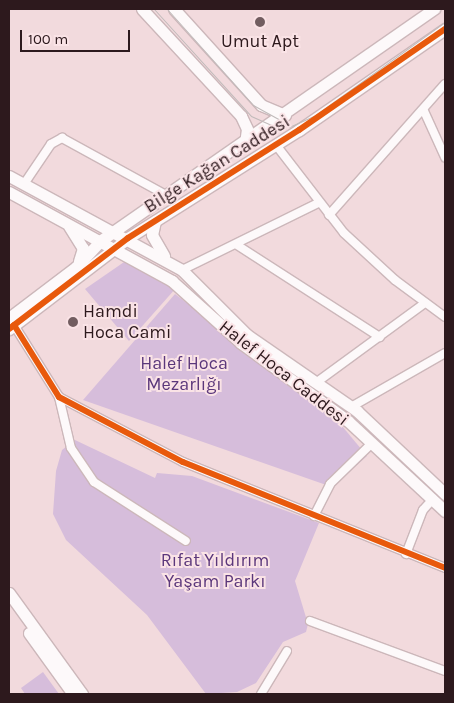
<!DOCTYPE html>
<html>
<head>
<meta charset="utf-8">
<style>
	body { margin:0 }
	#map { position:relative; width:454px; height:703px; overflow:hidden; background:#f2dadd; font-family:Karla,sans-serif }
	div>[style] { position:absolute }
	.green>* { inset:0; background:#d6bddb }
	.roads { filter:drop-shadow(1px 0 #ccb7ba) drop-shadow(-1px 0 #ccb7ba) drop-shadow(0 1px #ccb7ba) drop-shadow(0 -1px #ccb7ba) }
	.street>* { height:8px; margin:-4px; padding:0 4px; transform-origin:4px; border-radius:4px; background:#fdf9fa }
	.secondary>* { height:11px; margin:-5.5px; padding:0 5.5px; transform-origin:5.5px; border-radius:5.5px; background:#fdf9fa }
	.tram>* { height:1px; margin:-0.5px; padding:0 0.5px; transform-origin:0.5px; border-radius:0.5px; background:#c0baba }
	.cycleway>* { height:6px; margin:-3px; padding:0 3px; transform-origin:3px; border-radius:3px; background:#e8590c }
	.dots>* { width:14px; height:14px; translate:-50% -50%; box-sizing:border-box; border:2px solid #fae3e6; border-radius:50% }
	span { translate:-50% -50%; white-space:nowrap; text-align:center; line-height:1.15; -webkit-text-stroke:4px #fae3e6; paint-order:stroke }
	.poi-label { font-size:18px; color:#2d191d }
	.left { translate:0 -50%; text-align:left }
	.street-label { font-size:18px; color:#2d191d }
	.park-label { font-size:18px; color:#5b377b }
	.frame { position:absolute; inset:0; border:10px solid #2d191d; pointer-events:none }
	.scale { position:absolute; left:20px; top:30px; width:110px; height:22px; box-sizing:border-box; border:2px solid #2d191d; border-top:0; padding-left:6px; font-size:15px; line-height:18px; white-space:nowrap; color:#2d191d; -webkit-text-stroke:4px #fae3e6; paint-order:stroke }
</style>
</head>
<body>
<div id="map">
	<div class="green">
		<div style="clip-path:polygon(127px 260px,176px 288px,129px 341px,85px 289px)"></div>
		<div style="clip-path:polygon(175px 294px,332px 414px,367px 456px,332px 487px,83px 400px)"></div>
		<div style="clip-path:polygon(75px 440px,155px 478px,157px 473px,192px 476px,319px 523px,295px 581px,308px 624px,306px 632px,283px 642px,256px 683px,237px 692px,206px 694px,147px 615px,66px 540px,53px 514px,56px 471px,62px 450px)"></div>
		<div style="clip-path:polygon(43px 672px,59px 694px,25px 694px,21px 688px)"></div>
	</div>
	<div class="roads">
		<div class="street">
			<div style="left:424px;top:111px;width:51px;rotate:65.5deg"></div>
			<div style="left:276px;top:145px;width:111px;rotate:52.3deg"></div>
			<div style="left:344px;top:233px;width:69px;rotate:42.7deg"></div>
			<div style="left:395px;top:280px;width:62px;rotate:36.5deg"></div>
			<div style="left:24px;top:184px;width:48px;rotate:-56deg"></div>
			<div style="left:51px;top:144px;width:13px;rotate:-29deg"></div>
			<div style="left:62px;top:138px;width:119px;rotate:28.7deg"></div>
			<div style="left:329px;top:215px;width:175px;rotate:-48.5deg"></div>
			<div style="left:237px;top:245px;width:170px;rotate:32.8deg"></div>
			<div style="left:182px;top:270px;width:152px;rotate:-26.2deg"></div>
			<div style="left:14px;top:325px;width:85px;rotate:58deg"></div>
			<div style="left:59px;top:397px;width:140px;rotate:27.7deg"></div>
			<div style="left:183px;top:462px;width:283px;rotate:22deg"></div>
			<div style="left:317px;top:382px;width:134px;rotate:-36.2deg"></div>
			<div style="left:59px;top:397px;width:52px;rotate:76.8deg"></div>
			<div style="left:71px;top:448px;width:41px;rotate:55.9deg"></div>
			<div style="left:94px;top:482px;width:109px;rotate:32.7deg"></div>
			<div style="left:351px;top:407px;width:108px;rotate:-29.9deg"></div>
			<div style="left:314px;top:516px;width:36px;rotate:-63deg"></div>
			<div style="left:330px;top:484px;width:59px;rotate:-44.3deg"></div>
			<div style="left:406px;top:554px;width:47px;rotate:-68.9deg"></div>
			<div style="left:423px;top:510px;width:15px;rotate:-48deg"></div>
			<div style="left:310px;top:621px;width:144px;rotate:20.3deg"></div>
			<div style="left:261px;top:694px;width:50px;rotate:-58.8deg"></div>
		</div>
		<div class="secondary">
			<div style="left:142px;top:9px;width:146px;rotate:47.2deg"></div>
			<div style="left:241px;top:116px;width:14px;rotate:65deg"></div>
			<div style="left:247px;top:129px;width:14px;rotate:98deg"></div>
			<div style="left:174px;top:9px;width:130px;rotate:47.8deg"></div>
			<div style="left:261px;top:105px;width:26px;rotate:23deg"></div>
			<div style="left:9px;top:176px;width:197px;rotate:28.5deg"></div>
			<div style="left:182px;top:270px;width:92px;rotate:45deg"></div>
			<div style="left:247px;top:335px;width:134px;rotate:34.6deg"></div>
			<div style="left:357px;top:411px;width:121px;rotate:43.3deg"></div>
			<div style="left:9px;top:192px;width:186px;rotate:28.6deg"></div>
			<div style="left:172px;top:281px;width:93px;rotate:41.9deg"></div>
			<div style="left:241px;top:343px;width:132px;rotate:36.1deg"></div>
			<div style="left:348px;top:421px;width:132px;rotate:42.9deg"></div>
			<div style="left:155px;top:221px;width:14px;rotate:102deg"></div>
			<div style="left:152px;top:235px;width:24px;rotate:60deg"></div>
			<div style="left:69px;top:226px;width:26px;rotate:58deg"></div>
			<div style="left:83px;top:248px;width:14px;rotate:107deg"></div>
			<div style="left:9px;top:318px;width:84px;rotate:-37.3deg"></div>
			<div style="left:76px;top:267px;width:35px;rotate:-47deg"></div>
			<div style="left:100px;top:241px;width:407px;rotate:-34.8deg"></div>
			<div style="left:9px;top:329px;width:150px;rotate:-37.4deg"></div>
			<div style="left:128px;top:238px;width:202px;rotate:-32.3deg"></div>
			<div style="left:299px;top:130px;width:178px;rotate:-34.7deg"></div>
			<div style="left:9px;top:593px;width:125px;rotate:54.1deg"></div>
			<div style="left:29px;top:633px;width:75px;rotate:54.2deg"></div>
		</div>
	</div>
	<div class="tram">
		<div style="left:154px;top:9px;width:144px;rotate:47.8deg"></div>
		<div style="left:251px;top:116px;width:24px;rotate:24deg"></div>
		<div style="left:273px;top:126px;width:16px;rotate:4deg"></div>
		<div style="left:289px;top:127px;width:27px;rotate:-24deg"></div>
		<div style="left:314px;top:116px;width:161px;rotate:-35.7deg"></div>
		<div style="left:167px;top:9px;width:129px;rotate:48.1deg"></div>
		<div style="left:253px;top:105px;width:29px;rotate:29deg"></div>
	</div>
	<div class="cycleway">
		<div style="left:14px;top:325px;width:85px;rotate:58deg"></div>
		<div style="left:59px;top:397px;width:140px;rotate:27.7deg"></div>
		<div style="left:183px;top:462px;width:283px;rotate:22deg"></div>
		<div style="left:9px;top:329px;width:150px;rotate:-37.4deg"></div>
		<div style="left:128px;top:238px;width:202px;rotate:-32.3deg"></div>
		<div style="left:299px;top:130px;width:178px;rotate:-34.7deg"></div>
	</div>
	<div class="dots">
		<div style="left:260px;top:22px;background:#725d60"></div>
		<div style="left:73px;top:322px;background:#725d60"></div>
	</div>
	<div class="poi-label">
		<span style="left:260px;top:41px">Umut Apt</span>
		<span class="left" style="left:83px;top:322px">Hamdi<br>Hoca Cami</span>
	</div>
	<div class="street-label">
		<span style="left:217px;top:164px;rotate:-32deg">Bilge Kağan Caddesi</span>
		<span style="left:284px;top:373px;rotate:38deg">Halef Hoca Caddesi</span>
	</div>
	<div class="park-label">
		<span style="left:184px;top:374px">Halef Hoca<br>Mezarlığı</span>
		<span style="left:215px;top:571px">Rıfat Yıldırım<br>Yaşam Parkı</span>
	</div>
	<div class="frame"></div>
	<div class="scale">100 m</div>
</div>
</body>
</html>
